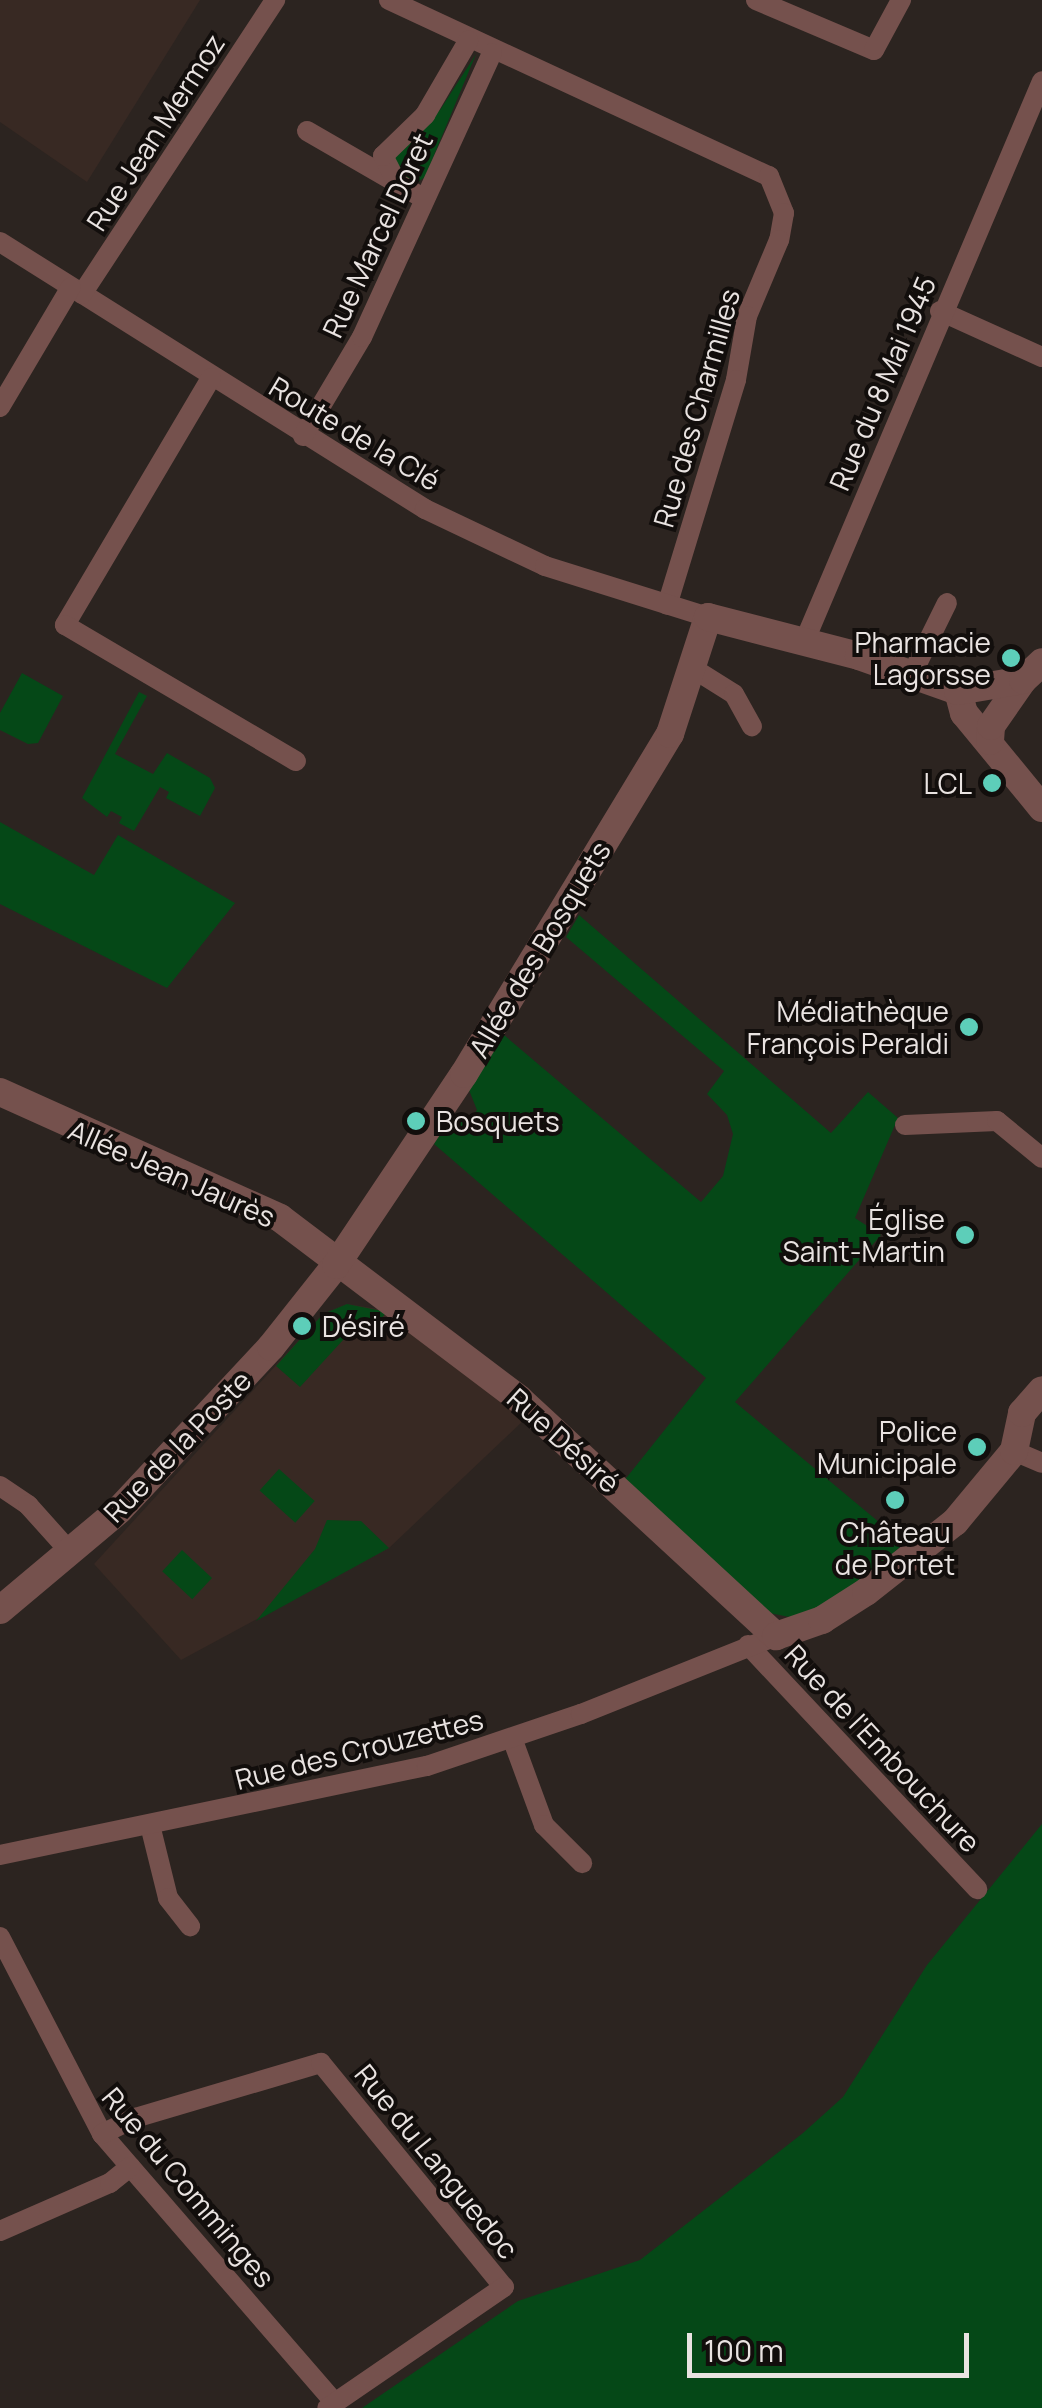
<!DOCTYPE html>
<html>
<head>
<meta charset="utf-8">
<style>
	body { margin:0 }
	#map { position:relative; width:1042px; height:2408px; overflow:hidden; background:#2c2420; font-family:Manrope,sans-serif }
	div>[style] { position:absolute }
	.built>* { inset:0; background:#382923 }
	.green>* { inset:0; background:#054817; transform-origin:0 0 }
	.minor>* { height:20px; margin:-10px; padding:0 10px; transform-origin:10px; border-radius:10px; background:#75514d }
	.tertiary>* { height:28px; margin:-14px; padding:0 14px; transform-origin:14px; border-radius:14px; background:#75514d }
	.dots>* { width:28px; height:28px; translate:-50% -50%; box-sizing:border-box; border:5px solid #120e0c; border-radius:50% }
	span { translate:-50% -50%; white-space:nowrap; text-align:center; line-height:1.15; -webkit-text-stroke:8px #120e0c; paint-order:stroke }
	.street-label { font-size:28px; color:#e9e3e1 }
	.poi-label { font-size:28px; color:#e9e3e1 }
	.right { translate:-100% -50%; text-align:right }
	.left { translate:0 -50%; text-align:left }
	.scale { position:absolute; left:687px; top:2333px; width:282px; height:45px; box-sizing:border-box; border:5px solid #e9e3e1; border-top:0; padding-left:12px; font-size:30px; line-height:35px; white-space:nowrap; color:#e9e3e1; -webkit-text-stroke:8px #120e0c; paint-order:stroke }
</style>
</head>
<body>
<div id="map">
	<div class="built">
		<div style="clip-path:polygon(0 0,200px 0,87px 182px,0 122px)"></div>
		<div style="clip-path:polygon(347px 1304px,384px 1310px,525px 1419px,389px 1548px,181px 1660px,94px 1564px,323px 1314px)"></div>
	</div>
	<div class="green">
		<div style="clip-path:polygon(476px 54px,425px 177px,418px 182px,399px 174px,392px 150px,440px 110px)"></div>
		<div style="clip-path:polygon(22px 673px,63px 696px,38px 743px,28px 744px,0 730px,0 713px)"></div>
		<div style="clip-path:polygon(139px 692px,147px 696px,115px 754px,153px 774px,167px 753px,210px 778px,215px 788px,200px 816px,166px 798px,169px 792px,160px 787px,134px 831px,119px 823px,122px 817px,111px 811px,107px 817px,82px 798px)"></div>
		<div style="clip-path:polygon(0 822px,94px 875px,118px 835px,235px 903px,167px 988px,0 904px)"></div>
		<div style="clip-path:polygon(579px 915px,831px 1133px,868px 1092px,898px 1118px,855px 1218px,881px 1235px,735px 1402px,904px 1543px,852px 1592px,800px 1619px,769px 1613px,623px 1482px,706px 1378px,434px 1144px,448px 1122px,469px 1122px,477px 1110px,469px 1090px,504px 1035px,701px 1202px,723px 1176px,733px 1134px,727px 1115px,707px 1094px,724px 1071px,566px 937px)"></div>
		<div style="clip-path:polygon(347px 1304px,387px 1312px,365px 1337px,354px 1328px,300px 1387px,276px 1366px,323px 1314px)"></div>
		<div style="left:279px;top:1469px;width:48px;height:29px;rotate:42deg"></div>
		<div style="clip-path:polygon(327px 1520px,361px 1521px,389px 1548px,256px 1621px,315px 1549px)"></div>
		<div style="left:182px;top:1550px;width:41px;height:29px;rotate:43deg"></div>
		<div style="clip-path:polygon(1042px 1824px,1042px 2408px,362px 2408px,518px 2301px,640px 2260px,803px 2133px,843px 2097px,927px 1965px)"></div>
	</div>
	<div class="minor">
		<div style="left:389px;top:0;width:419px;rotate:24.9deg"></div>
		<div style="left:769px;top:176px;width:40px;rotate:68deg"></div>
		<div style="left:784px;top:213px;width:27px;rotate:100deg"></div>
		<div style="left:779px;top:240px;width:82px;rotate:112.8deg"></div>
		<div style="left:747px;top:316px;width:65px;rotate:99.8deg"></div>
		<div style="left:736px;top:380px;width:235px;rotate:107deg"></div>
		<div style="left:756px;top:0;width:128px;rotate:23deg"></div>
		<div style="left:874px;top:50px;width:57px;rotate:-61.6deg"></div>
		<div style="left:307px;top:131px;width:136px;rotate:30deg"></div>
		<div style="left:398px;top:185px;width:33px;rotate:-117deg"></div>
		<div style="left:383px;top:156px;width:59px;rotate:-44.3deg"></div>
		<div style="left:425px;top:115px;width:86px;rotate:-59.8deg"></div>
		<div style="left:0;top:242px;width:502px;rotate:32.14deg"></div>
		<div style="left:425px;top:509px;width:133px;rotate:25.4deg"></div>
		<div style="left:545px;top:566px;width:171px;rotate:17.4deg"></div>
		<div style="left:82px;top:294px;width:352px;rotate:-56.7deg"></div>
		<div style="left:940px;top:311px;width:112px;rotate:24.3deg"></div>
		<div style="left:211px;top:378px;width:287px;rotate:120.6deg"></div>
		<div style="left:65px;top:625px;width:268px;rotate:30.5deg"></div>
		<div style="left:0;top:407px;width:139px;rotate:-59.4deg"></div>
		<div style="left:303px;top:436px;width:115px;rotate:-59.2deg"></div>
		<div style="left:362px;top:337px;width:312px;rotate:-65.4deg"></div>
		<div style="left:805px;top:640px;width:607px;rotate:-67.02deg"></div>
		<div style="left:694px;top:669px;width:47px;rotate:32deg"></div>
		<div style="left:734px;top:694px;width:37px;rotate:61deg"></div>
		<div style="left:912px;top:674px;width:79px;rotate:-63.8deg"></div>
		<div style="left:905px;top:1125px;width:92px;rotate:-2.5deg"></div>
		<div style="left:997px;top:1121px;width:58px;rotate:39.4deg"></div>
		<div style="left:1014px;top:1451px;width:30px;rotate:23deg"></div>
		<div style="left:0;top:1486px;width:34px;rotate:34deg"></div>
		<div style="left:28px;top:1505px;width:64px;rotate:48.1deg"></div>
		<div style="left:748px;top:1645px;width:335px;rotate:46.8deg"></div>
		<div style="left:512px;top:1738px;width:93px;rotate:69.8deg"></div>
		<div style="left:544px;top:1825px;width:54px;rotate:45deg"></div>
		<div style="left:150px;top:1825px;width:75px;rotate:76.1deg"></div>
		<div style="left:168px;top:1898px;width:36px;rotate:52deg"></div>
		<div style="left:0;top:1855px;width:436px;rotate:-11.8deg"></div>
		<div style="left:427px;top:1766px;width:163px;rotate:-18.7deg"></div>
		<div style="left:581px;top:1714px;width:210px;rotate:-21.8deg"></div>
		<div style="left:0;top:1937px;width:222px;rotate:62.6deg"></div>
		<div style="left:102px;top:2134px;width:354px;rotate:49.1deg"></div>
		<div style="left:102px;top:2134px;width:37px;rotate:-26deg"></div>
		<div style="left:135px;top:2118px;width:194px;rotate:-16.5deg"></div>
		<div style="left:321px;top:2063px;width:289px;rotate:50.8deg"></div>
		<div style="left:504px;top:2287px;width:214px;rotate:145.6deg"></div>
		<div style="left:0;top:2231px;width:120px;rotate:-23.6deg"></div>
		<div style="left:110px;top:2183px;width:26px;rotate:-39deg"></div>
	</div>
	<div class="tertiary">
		<div style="left:958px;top:691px;width:23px;rotate:75deg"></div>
		<div style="left:964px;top:713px;width:123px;rotate:50.6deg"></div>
		<div style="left:990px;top:741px;width:15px;rotate:-86deg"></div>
		<div style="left:991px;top:726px;width:56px;rotate:-55.2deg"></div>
		<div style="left:0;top:1092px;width:307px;rotate:24.2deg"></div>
		<div style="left:280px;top:1218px;width:300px;rotate:37.1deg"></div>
		<div style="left:519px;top:1399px;width:350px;rotate:42.7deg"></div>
		<div style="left:776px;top:1636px;width:49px;rotate:-19.2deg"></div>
		<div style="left:822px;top:1620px;width:52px;rotate:-32.5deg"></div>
		<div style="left:866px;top:1592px;width:113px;rotate:-38.2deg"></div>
		<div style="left:955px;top:1522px;width:92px;rotate:-50.3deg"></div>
		<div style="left:1014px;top:1451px;width:39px;rotate:-78deg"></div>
		<div style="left:1022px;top:1413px;width:30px;rotate:-49deg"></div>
		<div style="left:0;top:1610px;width:155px;rotate:-40deg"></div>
		<div style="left:119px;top:1510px;width:223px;rotate:-47deg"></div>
		<div style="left:271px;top:1347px;width:105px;rotate:-51.6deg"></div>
		<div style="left:336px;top:1265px;width:230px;rotate:-56.2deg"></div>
		<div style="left:464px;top:1074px;width:398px;rotate:-58.8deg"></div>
		<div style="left:670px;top:734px;width:123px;rotate:-72deg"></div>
		<div style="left:708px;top:617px;width:156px;rotate:14.5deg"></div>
		<div style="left:859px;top:656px;width:105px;rotate:19.5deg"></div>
		<div style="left:958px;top:691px;width:66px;rotate:-9.6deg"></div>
		<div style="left:1023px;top:680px;width:26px;rotate:-43deg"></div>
	</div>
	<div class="dots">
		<div style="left:1011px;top:658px;background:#5dceb9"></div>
		<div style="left:992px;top:783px;background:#5dceb9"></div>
		<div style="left:969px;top:1027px;background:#5dceb9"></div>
		<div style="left:416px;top:1121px;background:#5dceb9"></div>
		<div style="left:965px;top:1235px;background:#5dceb9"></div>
		<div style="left:302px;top:1326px;background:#5dceb9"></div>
		<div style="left:977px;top:1447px;background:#5dceb9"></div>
		<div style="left:895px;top:1500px;background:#5dceb9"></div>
	</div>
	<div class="street-label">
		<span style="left:155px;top:132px;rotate:-57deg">Rue Jean Mermoz</span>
		<span style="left:377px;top:235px;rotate:-65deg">Rue Marcel Doret</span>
		<span style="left:882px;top:383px;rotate:-67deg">Rue du 8 Mai 1945</span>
		<span style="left:696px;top:408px;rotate:-74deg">Rue des Charmilles</span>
		<span style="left:355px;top:433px;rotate:31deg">Route de la Clé</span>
		<span style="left:539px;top:949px;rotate:-59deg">Allée des Bosquets</span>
		<span style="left:172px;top:1173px;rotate:24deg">Allée Jean Jaurès</span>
		<span style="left:564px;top:1440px;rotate:42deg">Rue Désiré</span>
		<span style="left:177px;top:1446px;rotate:-46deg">Rue de la Poste</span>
		<span style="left:883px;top:1748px;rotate:47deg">Rue de l'Embouchure</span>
		<span style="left:359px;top:1749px;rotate:-14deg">Rue des Crouzettes</span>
		<span style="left:437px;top:2161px;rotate:51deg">Rue du Languedoc</span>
		<span style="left:189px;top:2187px;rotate:50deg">Rue du Comminges</span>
	</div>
	<div class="poi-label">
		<span class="right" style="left:991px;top:658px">Pharmacie<br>Lagorsse</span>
		<span class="right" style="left:972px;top:783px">LCL</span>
		<span class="right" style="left:949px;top:1027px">Médiathèque<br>François Peraldi</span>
		<span class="left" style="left:436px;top:1121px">Bosquets</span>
		<span class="right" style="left:945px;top:1235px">Église<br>Saint-Martin</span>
		<span class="left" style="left:322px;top:1326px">Désiré</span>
		<span class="right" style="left:957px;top:1447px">Police<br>Municipale</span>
		<span style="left:895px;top:1548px">Château<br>de Portet</span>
	</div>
	<div class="scale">100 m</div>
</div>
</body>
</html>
